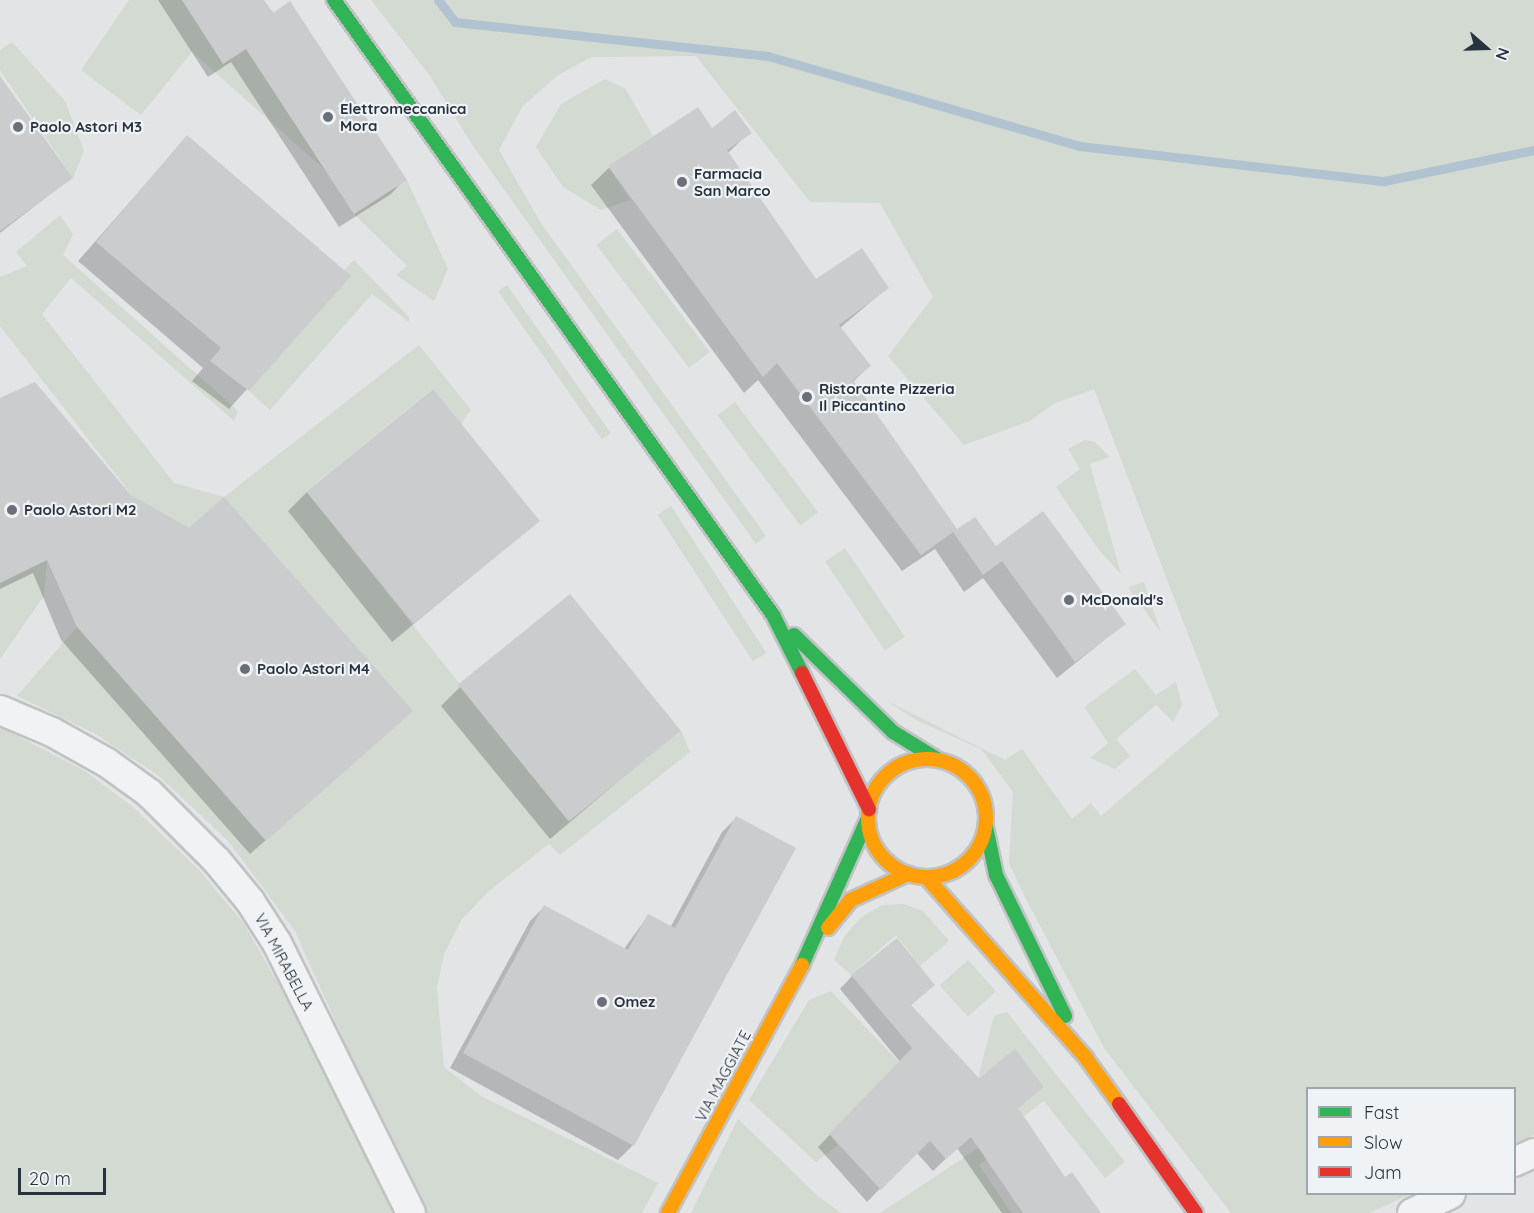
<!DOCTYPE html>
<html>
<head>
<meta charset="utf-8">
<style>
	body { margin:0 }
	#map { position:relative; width:1534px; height:1213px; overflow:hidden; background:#e2e4e6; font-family:Quicksand,sans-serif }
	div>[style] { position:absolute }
	.green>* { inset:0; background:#d3dad2; transform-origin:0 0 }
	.shadow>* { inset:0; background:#0003 }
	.stream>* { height:9px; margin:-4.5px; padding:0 4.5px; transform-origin:4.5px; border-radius:4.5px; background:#b1c2d0 }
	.building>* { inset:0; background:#caccce; transform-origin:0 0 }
	.roads { filter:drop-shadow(2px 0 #c0c2c4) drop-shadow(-2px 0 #c0c2c4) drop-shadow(0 2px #c0c2c4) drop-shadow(0 -2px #c0c2c4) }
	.street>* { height:28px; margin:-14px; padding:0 14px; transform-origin:14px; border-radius:14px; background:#f1f2f4 }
	.fast>* { height:14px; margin:-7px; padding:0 7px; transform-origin:7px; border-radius:7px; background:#30b455 }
	.slow>* { height:14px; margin:-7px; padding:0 7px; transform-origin:7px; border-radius:7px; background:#ff9f0a }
	.slow>.ring { margin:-7px; padding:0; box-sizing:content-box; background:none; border:14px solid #ff9f0a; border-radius:50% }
	.jam>* { height:14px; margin:-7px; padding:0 7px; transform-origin:7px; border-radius:7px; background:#e5322d }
	.dots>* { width:16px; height:16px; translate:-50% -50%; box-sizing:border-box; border:3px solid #eff3f6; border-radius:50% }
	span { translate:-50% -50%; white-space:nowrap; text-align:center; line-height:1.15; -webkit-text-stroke:4.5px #eff3f6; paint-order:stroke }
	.poi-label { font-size:15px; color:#29323f; font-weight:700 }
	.left { translate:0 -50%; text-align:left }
	.street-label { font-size:15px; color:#29323f }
	.legend { position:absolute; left:1306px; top:1087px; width:210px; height:108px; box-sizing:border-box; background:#eff3f6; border:2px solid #a0a6ad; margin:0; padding:8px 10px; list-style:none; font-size:18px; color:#29323f }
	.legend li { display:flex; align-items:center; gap:12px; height:30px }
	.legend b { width:30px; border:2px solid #a0a6ad }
	.north { position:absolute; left:1456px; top:18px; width:60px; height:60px; -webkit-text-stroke:4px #eff3f6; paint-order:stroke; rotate:110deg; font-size:16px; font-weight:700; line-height:24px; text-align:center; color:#29323f }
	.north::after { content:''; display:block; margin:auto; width:21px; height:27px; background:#29323f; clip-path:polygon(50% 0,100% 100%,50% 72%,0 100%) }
	.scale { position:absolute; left:18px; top:1168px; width:88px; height:27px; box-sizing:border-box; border:3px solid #29323f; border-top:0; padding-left:8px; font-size:18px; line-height:21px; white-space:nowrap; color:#29323f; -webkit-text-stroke:4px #eff3f6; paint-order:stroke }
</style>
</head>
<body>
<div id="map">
	<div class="green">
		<div style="clip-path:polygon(129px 0,182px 0,223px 63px,246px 49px,325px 170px,192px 52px,141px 115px,81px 70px)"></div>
		<div style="clip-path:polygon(371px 0,1534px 0,1534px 1135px,1515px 1145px,1514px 1088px,1308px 1088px,1308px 1194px,1411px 1194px,1369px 1213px,1231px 1213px,1104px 1048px,1025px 897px,1009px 863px,1013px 792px,981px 749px,916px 720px,887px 701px,1005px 760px,1022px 749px,1072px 819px,1091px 803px,1101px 816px,1219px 715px,1094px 389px,1053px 404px,1030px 421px,964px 445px,888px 356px,933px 297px,880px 203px,810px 202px,696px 56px,592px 57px,558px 75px,522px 107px,499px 150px,541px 223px,766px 536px,756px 544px,471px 143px,430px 76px)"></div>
		<div style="clip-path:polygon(12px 42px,65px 101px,84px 151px,73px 178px,0 70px,0 50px)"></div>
		<div style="clip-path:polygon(605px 79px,625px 88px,653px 136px,608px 166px,630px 200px,601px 210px,563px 187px,536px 147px,561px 104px)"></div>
		<div style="clip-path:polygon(407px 180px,448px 269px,434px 301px,396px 275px,407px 266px,354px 214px)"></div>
		<div style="clip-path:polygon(60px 215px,73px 234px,63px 255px,238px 411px,234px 421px,71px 278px,42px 314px,174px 483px,224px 497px,419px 345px,471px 410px,461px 424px,432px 389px,306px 491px,569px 821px,681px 730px,690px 752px,560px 855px,549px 844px,489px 891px,462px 919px,444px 954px,437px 988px,444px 1067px,481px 1096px,658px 1183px,642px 1213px,427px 1213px,362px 1081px,295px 931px,229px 842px,159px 776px,94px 733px,17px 696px,77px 627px,152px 521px,0 326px,0 277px,27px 266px,16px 252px)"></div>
		<div style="left:617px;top:229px;width:154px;height:26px;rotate:53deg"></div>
		<div style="clip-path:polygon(354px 260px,409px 317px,409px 322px,372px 294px,270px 410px,249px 391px,350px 276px,344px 270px)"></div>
		<div style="left:507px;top:285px;width:181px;height:11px;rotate:55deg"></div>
		<div style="left:735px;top:402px;width:138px;height:22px;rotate:53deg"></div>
		<div style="clip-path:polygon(1085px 440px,1095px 442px,1110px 457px,1090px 464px,1121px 574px,1098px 549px,1056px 487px,1080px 469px,1068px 449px)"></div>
		<div style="left:671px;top:506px;width:175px;height:16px;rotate:57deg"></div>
		<div style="left:845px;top:548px;width:107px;height:24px;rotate:56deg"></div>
		<div style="clip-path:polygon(47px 560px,44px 596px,0 659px,0 583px)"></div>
		<div style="clip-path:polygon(1144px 582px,1161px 633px,1128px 587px)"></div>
		<div style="clip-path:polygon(1135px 669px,1156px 695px,1176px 682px,1182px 705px,1173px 722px,1156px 705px,1116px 739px,1130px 756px,1115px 769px,1090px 758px,1108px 743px,1084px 707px)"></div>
		<div style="clip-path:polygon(0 727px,85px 771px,133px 807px,200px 871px,244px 924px,410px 1213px,0 1213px)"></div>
		<div style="clip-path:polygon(903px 904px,923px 911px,949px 941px,920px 966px,896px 935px,851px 975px,834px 960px,844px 937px,860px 918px,882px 905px)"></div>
		<div style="left:968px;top:960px;width:42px;height:38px;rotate:48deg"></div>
		<div style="clip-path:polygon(831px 991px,939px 1104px,839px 1144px,816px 1162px,749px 1100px,809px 1000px)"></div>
		<div style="clip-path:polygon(1007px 1012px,1125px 1162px,1105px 1178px,1044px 1101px,1003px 1132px,1021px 1137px,979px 1165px,1011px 1213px,880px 1213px,1001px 1133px,997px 1123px,1044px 1087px,1015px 1050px,978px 1078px,994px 1016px)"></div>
		<div style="clip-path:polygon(738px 1119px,819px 1197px,841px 1213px,691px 1213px)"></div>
	</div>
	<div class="shadow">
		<div style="clip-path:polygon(158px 0,263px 0,405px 179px,391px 194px,339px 227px,231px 62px,208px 77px)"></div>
		<div style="clip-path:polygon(0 79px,71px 178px,0 233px)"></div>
		<div style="clip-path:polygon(697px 109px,712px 131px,750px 132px,728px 153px,815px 281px,887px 288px,840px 328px,869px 366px,853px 382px,957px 531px,995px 548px,1124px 624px,1057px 678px,983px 578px,964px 592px,935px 549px,902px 571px,758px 380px,744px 393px,591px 185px,609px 168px)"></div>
		<div style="clip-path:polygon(187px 137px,349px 276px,229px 409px,192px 381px,203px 368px,78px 261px)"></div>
		<div style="clip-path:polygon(0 400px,131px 496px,189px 530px,396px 725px,250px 854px,61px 640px,33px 573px,0 589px)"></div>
		<div style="clip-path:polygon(307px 492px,537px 522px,392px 642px,288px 511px)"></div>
		<div style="clip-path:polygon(460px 687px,679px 730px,550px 839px,441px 706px)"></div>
		<div style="clip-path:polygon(736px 818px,794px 849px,632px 1146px,618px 1160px,450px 1068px,530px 921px,544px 907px,623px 950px,648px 916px,670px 928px,722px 832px)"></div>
		<div style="clip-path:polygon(852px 976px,933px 985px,910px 1006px,978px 1080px,1042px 1087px,1017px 1109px,1065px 1179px,1099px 1213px,1002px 1213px,957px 1148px,933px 1171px,916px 1152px,867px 1202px,818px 1147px,900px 1062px,840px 989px)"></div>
	</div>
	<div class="stream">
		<div style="left:438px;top:0;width:28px;rotate:52deg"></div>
		<div style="left:455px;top:22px;width:315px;rotate:6.2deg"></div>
		<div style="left:768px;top:56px;width:325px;rotate:16.1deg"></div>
		<div style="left:1080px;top:146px;width:306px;rotate:6.6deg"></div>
		<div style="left:1384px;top:181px;width:153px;rotate:-11.7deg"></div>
	</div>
	<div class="building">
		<div style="clip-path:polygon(182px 0,264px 0,273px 13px,290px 1px,407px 180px,354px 214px,246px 49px,223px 64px)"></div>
		<div style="clip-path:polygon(0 76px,73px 178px,0 231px)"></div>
		<div style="clip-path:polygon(698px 107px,712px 128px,735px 110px,752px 133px,727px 150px,816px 279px,862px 248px,889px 288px,839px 325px,871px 366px,853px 380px,957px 529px,975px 517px,996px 546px,1043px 511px,1126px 624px,1075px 662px,1002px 561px,983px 575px,953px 532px,921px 555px,777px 363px,763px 377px,608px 166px)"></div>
		<div style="clip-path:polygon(187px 135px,351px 276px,249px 391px,210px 361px,221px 348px,96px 242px)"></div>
		<div style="clip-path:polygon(35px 382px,131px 495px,189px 528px,224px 497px,413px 711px,266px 841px,77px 627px,47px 560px,0 583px,0 398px)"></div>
		<div style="left:433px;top:389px;width:170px;height:163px;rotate:51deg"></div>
		<div style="left:570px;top:594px;width:176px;height:144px;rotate:51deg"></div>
		<div style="clip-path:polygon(736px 816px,796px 848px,634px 1146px,463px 1053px,544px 905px,628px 950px,648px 914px,675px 928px)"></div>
		<div style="clip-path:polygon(897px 938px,935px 985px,911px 1005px,979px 1078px,1015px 1049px,1044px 1087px,1018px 1108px,1065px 1177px,1072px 1172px,1101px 1213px,1023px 1213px,971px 1137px,946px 1159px,930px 1141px,881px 1190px,829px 1134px,912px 1048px,851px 975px)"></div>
	</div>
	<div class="roads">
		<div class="street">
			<div style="left:0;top:710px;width:56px;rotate:22.9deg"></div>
			<div style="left:52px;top:732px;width:62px;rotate:29.1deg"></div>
			<div style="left:106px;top:762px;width:53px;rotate:35.8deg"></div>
			<div style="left:149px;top:793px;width:96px;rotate:45deg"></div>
			<div style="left:217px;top:861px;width:52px;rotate:50.5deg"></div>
			<div style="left:250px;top:901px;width:50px;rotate:57.3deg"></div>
			<div style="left:277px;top:943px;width:301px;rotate:63.6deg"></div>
			<div style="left:1514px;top:1162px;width:22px;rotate:-24deg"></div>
			<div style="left:1412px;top:1213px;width:43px;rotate:-26deg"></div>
		</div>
		<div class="fast">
			<div style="left:334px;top:0;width:756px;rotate:54.48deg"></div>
			<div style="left:773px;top:615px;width:65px;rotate:63.4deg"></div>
			<div style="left:794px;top:635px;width:139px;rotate:44.4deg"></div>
			<div style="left:893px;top:732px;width:52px;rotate:31.5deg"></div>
			<div style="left:986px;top:827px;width:49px;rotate:78.2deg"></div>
			<div style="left:996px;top:875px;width:157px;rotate:63.9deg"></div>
			<div style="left:802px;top:965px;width:161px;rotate:-65.8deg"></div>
		</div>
		<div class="slow">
			<div class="ring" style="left:868px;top:759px;width:104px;height:104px"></div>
			<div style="left:927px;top:878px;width:240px;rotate:48.5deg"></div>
			<div style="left:1086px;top:1058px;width:57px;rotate:54.3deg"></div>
			<div style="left:828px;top:928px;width:36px;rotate:-51deg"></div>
			<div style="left:851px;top:900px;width:63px;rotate:-24.5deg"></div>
			<div style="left:668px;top:1213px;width:282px;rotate:-61.6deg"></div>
		</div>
		<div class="jam">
			<div style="left:802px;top:673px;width:152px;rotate:63.8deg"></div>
			<div style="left:1119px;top:1104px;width:133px;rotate:54.8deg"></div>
		</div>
	</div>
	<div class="dots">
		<div style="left:328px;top:117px;background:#6a7079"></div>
		<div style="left:18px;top:127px;background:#6a7079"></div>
		<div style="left:682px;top:182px;background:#6a7079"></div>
		<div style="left:807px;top:397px;background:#6a7079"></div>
		<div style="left:12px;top:510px;background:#6a7079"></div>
		<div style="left:1069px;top:600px;background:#6a7079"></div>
		<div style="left:245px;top:669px;background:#6a7079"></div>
		<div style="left:602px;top:1002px;background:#6a7079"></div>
	</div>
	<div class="poi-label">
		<span class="left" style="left:340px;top:117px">Elettromeccanica<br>Mora</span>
		<span class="left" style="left:30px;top:127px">Paolo Astori M3</span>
		<span class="left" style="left:694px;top:182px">Farmacia<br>San Marco</span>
		<span class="left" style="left:819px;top:397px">Ristorante Pizzeria<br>Il Piccantino</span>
		<span class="left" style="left:24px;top:510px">Paolo Astori M2</span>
		<span class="left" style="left:1081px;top:600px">McDonald's</span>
		<span class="left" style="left:257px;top:669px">Paolo Astori M4</span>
		<span class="left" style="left:614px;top:1002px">Omez</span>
	</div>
	<div class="street-label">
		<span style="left:284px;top:962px;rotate:62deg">VIA MIRABELLA</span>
		<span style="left:723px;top:1076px;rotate:-62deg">VIA MAGGIATE</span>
	</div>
	<ul class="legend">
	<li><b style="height:8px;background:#30b455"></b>Fast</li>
	<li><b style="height:8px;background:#ff9f0a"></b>Slow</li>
	<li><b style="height:8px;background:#e5322d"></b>Jam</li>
	</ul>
	<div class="north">N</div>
	<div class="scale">20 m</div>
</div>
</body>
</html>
